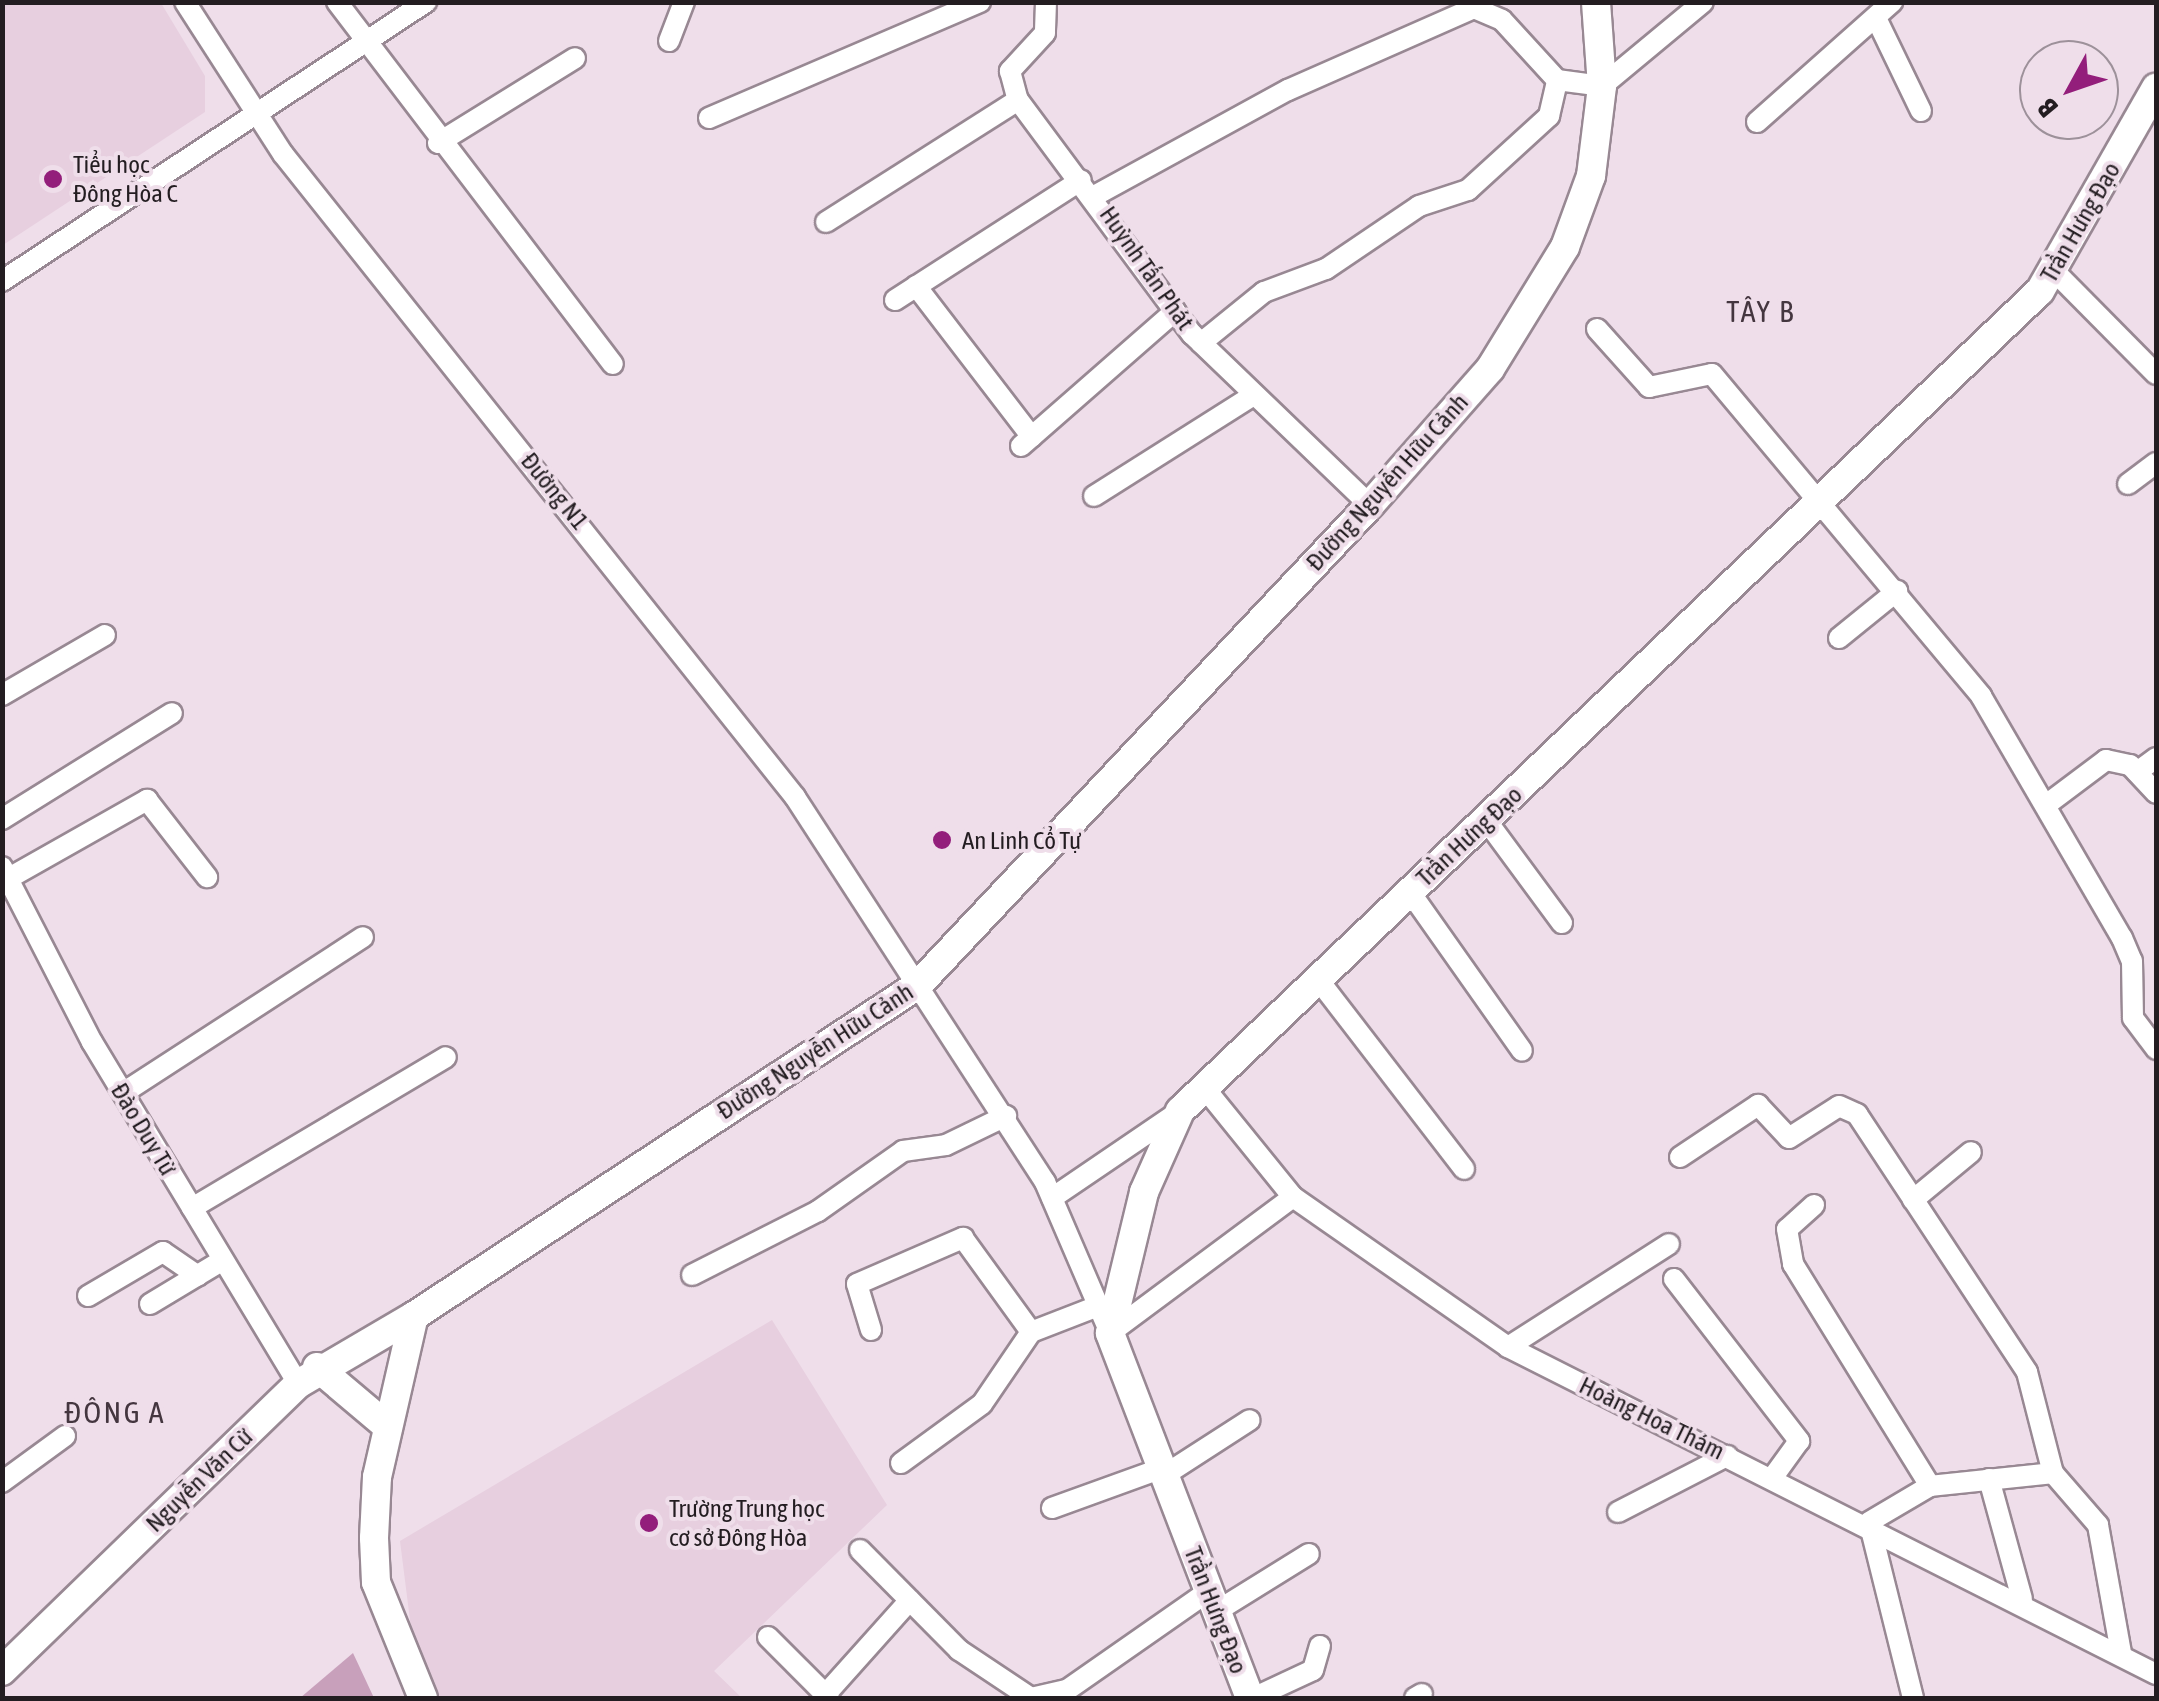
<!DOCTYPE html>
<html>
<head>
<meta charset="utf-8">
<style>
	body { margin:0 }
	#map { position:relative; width:2159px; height:1701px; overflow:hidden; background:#efdeea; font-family:"Asap Condensed",sans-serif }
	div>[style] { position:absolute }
	.built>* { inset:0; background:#e7cfdf }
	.forest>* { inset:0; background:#c8a0bb }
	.roads { filter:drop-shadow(2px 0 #988893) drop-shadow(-2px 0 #988893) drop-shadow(0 2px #988893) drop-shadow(0 -2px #988893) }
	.street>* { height:20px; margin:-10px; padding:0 10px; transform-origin:10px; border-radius:10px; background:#fff }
	.secondary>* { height:28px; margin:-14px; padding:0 14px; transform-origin:14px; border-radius:14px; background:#fff }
	.dots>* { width:28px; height:28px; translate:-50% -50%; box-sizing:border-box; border:5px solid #efdeea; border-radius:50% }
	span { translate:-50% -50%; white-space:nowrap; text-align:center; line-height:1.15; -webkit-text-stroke:8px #efdeea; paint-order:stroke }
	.poi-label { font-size:25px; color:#231d21 }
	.left { translate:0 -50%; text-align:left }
	.street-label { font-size:25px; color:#231d21 }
	.quarter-label { font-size:30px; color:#44363f; letter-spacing:2.5px }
	.frame { position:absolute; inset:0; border:5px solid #231d21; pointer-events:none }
	.north { position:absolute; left:2019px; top:40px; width:100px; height:100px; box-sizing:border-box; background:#efdeea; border:2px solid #9d919a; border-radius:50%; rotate:230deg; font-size:28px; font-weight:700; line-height:40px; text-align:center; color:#231d21 }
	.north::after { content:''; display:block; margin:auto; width:35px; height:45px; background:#931e7b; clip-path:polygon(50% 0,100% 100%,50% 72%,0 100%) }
</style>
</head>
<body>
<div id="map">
	<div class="built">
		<div style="clip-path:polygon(3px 2px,161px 3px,205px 76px,205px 112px,3px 245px)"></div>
		<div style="clip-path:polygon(772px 1320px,887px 1505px,714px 1671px,742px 1698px,434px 1698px,411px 1628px,400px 1541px)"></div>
	</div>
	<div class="forest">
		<div style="clip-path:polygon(353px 1653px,374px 1698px,300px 1698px)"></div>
	</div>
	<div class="roads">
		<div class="street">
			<div style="left:185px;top:2px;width:181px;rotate:57.2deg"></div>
			<div style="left:283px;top:154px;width:822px;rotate:51.47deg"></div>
			<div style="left:795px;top:797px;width:459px;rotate:57deg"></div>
			<div style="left:1045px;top:1182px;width:164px;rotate:66.7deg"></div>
			<div style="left:1110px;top:1333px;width:228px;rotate:-36.6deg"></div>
			<div style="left:337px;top:2px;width:455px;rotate:52.7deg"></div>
			<div style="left:1046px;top:2px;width:31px;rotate:92deg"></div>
			<div style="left:1045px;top:33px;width:52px;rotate:132.6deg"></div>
			<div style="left:1010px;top:71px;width:30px;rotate:75deg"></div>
			<div style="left:1018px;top:100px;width:292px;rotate:53.4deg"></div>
			<div style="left:1192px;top:334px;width:247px;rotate:43.9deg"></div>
			<div style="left:1877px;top:20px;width:101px;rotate:64.2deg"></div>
			<div style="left:669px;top:41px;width:42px;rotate:-69deg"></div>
			<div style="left:709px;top:118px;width:295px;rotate:-23.2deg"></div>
			<div style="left:1757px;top:122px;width:181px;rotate:-41.6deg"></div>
			<div style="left:438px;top:143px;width:161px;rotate:-31.8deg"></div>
			<div style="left:1096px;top:195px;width:219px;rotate:-28.7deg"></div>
			<div style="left:1288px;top:90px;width:203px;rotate:-23.8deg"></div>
			<div style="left:1474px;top:8px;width:30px;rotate:23deg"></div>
			<div style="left:1502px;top:20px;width:81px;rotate:47.5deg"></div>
			<div style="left:1557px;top:80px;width:45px;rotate:7.6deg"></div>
			<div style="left:1602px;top:86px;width:131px;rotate:-39.7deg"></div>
			<div style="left:826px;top:222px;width:227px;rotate:-32.4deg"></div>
			<div style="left:2056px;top:273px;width:142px;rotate:45.3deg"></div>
			<div style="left:2px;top:281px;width:508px;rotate:-33.35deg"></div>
			<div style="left:916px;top:286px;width:190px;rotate:52.5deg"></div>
			<div style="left:895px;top:300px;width:221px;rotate:-32.8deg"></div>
			<div style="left:1597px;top:329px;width:78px;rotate:48.1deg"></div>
			<div style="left:1649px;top:387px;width:64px;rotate:-11.7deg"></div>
			<div style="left:1712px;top:374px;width:420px;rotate:50.1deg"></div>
			<div style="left:1981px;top:696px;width:280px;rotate:59.8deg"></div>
			<div style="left:2122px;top:938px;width:25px;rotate:67deg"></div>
			<div style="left:2132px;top:961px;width:57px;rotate:89deg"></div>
			<div style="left:2133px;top:1018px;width:39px;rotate:53deg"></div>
			<div style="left:1201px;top:343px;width:81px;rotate:-39deg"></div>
			<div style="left:1264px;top:292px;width:66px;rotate:-20.4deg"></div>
			<div style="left:1326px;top:269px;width:112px;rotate:-34.1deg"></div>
			<div style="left:1419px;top:206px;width:52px;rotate:-18.1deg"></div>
			<div style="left:1468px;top:190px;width:110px;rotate:-42.4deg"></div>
			<div style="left:1549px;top:116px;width:37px;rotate:-77deg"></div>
			<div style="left:1021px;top:446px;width:205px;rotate:-41.2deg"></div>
			<div style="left:2128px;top:484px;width:35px;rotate:-37deg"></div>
			<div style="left:1094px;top:496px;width:189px;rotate:-32.3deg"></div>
			<div style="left:1839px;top:638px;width:75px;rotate:-39deg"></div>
			<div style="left:2px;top:695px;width:119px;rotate:-30.2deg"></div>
			<div style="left:2137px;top:772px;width:24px;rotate:-36deg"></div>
			<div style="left:2046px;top:805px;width:75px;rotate:-36.9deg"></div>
			<div style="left:2106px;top:760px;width:25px;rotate:12deg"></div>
			<div style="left:2130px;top:765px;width:38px;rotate:47deg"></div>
			<div style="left:2px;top:819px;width:200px;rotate:-31.9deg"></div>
			<div style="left:1486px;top:820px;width:128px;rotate:53.6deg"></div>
			<div style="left:2px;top:867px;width:197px;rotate:62.8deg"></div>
			<div style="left:92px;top:1042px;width:399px;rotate:58.9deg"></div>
			<div style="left:9px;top:878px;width:159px;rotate:-29.5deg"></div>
			<div style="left:147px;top:800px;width:98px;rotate:52.1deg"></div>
			<div style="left:1410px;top:892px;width:194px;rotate:54.8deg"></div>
			<div style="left:1317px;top:978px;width:241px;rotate:52.4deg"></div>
			<div style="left:1203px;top:1086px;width:143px;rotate:51deg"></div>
			<div style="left:1293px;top:1197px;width:262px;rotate:34.9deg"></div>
			<div style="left:1508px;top:1347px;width:726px;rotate:26.78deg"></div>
			<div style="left:123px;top:1093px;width:286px;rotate:-33deg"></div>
			<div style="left:1680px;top:1157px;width:94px;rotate:-33.7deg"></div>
			<div style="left:1758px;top:1105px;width:45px;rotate:46.8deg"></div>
			<div style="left:1789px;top:1138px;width:59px;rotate:-32.6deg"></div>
			<div style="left:1839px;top:1106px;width:20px;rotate:24deg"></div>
			<div style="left:1857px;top:1114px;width:309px;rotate:56.6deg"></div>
			<div style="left:2027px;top:1372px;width:104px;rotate:75.6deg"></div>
			<div style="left:2053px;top:1473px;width:69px;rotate:49.1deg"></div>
			<div style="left:2098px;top:1525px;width:130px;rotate:79.8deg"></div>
			<div style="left:1052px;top:1198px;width:155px;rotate:-34.2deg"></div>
			<div style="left:1913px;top:1200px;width:75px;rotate:-39.6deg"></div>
			<div style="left:1814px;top:1205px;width:36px;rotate:138deg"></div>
			<div style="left:1787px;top:1229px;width:36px;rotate:80deg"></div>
			<div style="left:1793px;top:1264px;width:261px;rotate:58.3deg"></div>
			<div style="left:192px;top:1208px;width:295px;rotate:-30.7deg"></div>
			<div style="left:692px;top:1275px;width:141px;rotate:-26.9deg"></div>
			<div style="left:818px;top:1211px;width:104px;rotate:-35.2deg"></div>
			<div style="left:903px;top:1151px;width:43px;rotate:-7.9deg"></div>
			<div style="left:946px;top:1145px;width:67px;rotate:-25.8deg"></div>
			<div style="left:1674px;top:1279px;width:205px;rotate:52.3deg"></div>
			<div style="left:1799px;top:1441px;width:44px;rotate:125.8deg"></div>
			<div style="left:88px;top:1296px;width:87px;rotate:-30.4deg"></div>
			<div style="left:163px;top:1252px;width:42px;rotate:34.4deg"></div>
			<div style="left:150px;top:1304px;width:85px;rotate:-31.1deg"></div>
			<div style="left:871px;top:1330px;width:48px;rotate:-106.9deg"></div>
			<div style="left:857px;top:1284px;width:116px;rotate:-23.5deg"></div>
			<div style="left:963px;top:1238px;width:116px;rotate:54.1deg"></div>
			<div style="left:1508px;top:1347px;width:191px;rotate:-32.6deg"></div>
			<div style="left:901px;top:1463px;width:100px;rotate:-36.1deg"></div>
			<div style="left:982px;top:1404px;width:87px;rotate:-55.8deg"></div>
			<div style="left:1031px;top:1332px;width:72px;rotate:-21.2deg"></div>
			<div style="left:1163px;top:1476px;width:103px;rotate:-32.8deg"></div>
			<div style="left:1989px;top:1479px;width:124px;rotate:74.6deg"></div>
			<div style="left:2px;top:1482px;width:78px;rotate:-36.1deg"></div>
			<div style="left:1052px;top:1508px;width:115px;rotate:-19.9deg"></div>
			<div style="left:1618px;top:1512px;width:123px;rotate:-27.2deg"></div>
			<div style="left:860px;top:1550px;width:141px;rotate:45.3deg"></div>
			<div style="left:959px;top:1650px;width:87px;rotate:33.7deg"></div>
			<div style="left:1031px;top:1698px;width:37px;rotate:-13deg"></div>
			<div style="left:1067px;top:1690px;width:173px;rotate:-34.9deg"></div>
			<div style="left:1217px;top:1611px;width:108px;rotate:-31.8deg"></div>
			<div style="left:768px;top:1637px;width:86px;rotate:45deg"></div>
			<div style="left:825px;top:1695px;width:127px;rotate:-48.2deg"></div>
			<div style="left:1253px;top:1698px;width:66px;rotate:-25deg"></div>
			<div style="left:1313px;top:1670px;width:25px;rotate:-74deg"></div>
			<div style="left:1415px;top:1698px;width:8px;rotate:-30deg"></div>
			<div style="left:1913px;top:1698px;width:181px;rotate:-104deg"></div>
			<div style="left:1869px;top:1522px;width:71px;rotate:-30.5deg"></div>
			<div style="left:1930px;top:1486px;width:124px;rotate:-6deg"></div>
		</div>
		<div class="secondary">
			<div style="left:317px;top:1367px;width:93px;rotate:40.2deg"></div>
			<div style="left:2px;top:1671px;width:412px;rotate:-44.1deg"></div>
			<div style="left:298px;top:1384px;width:134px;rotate:-30.4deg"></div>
			<div style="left:423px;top:1698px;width:125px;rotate:-112.1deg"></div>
			<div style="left:376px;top:1582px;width:44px;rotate:-92.6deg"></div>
			<div style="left:374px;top:1538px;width:61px;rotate:-87.2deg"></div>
			<div style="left:377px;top:1477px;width:165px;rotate:-77.1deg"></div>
			<div style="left:414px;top:1316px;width:603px;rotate:-33.29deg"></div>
			<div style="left:918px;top:985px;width:659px;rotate:-46.72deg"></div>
			<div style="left:1370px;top:505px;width:181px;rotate:-48.6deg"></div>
			<div style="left:1490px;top:369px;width:143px;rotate:-58.4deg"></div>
			<div style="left:1565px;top:247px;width:76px;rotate:-69.9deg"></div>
			<div style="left:1591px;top:176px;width:91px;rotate:-83deg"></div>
			<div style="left:1602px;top:86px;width:84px;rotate:-94.1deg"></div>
			<div style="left:1250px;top:1698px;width:391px;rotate:-111deg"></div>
			<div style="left:1110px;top:1333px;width:145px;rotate:-76.4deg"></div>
			<div style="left:1144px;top:1192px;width:89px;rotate:-66deg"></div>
			<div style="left:1180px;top:1111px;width:1188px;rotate:-43.64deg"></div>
			<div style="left:2040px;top:291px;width:234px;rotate:-60.3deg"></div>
		</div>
	</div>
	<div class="dots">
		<div style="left:53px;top:179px;background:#931e7b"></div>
		<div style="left:942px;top:840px;background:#931e7b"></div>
		<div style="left:649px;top:1523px;background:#931e7b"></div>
	</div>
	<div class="poi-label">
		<span class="left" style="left:73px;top:179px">Tiểu học<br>Đông Hòa C</span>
		<span class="left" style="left:962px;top:840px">An Linh Cổ Tự</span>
		<span class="left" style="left:669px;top:1523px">Trường Trung học<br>cơ sở Đông Hòa</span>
	</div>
	<div class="street-label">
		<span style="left:2080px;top:222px;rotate:-60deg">Trần Hưng Đạo</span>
		<span style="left:1147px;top:268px;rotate:55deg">Huỳnh Tấn Phát</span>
		<span style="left:1387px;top:482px;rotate:-48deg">Đường Nguyễn Hữu Cảnh</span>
		<span style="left:555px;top:491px;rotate:51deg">Đường N1</span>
		<span style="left:1469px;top:836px;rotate:-43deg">Trần Hưng Đạo</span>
		<span style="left:815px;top:1051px;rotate:-33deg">Đường Nguyễn Hữu Cảnh</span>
		<span style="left:144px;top:1129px;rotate:59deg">Đào Duy Từ</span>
		<span style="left:1652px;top:1418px;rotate:26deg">Hoàng Hoa Thám</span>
		<span style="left:199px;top:1480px;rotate:-44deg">Nguyễn Văn Cừ</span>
		<span style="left:1216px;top:1610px;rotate:69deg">Trần Hưng Đạo</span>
	</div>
	<div class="quarter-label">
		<span style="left:1761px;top:311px">TÂY B</span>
		<span style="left:115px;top:1412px">ĐÔNG A</span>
	</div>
	<div class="frame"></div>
	<div class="north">B</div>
</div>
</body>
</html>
